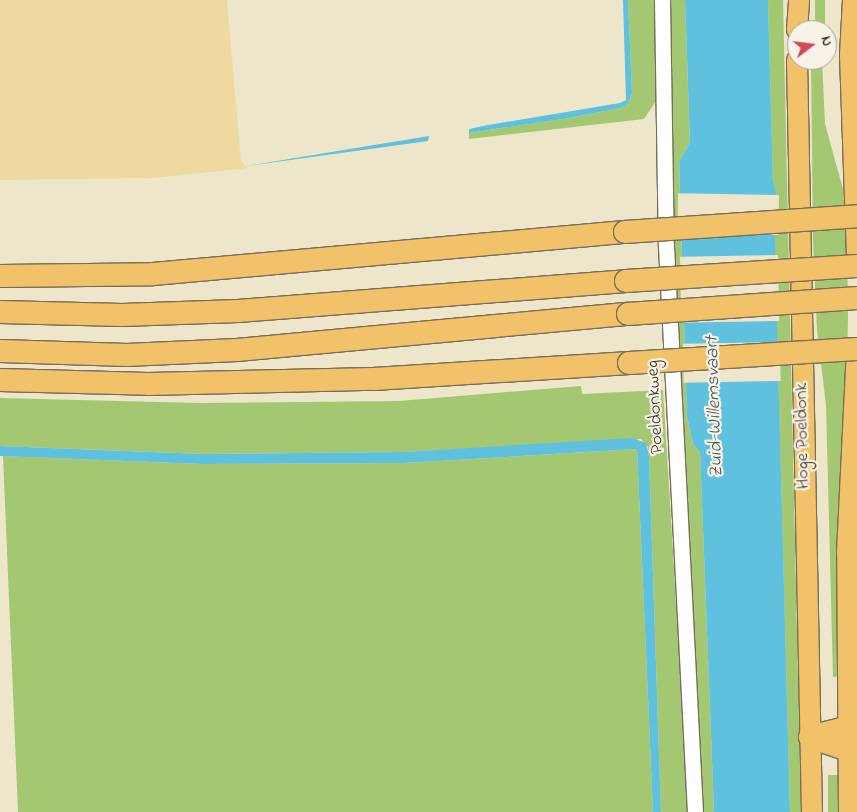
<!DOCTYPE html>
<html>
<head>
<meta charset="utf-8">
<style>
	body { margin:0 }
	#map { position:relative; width:857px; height:812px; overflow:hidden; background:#ede6cb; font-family:"Indie Flower",sans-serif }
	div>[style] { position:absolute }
	.green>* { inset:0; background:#a4c872; transform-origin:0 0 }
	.sand>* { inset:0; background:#eeda9e }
	.water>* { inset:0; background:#5fc1dd }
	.pier>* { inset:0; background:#ede6cb; transform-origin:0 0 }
	.roads { filter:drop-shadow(1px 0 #796c5b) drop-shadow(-1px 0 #796c5b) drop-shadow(0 1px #796c5b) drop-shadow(0 -1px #796c5b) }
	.tertiary>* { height:15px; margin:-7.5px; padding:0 7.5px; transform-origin:7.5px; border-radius:7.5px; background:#fff }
	.trunk>* { height:20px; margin:-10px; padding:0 10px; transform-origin:10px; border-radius:10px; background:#f2c26a }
	.motorway>* { height:22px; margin:-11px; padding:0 11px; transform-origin:11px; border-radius:11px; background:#f2c26a }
	.bridges { filter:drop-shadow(1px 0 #796c5b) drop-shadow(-1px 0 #796c5b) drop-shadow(0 1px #796c5b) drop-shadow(0 -1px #796c5b) }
	.motorway-bridge>* { height:22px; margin:-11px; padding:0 11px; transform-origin:11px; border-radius:11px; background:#f2c26a }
	span { translate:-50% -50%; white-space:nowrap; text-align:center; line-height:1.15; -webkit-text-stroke:4.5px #f7f3e8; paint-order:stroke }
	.street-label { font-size:18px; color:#3b2a1e }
	.water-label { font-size:19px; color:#465757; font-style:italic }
	.north { position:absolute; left:787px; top:20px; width:50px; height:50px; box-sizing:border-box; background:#f7f3e8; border:1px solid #aca397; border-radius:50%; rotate:75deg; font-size:14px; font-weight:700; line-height:20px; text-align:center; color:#3b2a1e }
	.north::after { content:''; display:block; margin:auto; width:18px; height:22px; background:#d1495b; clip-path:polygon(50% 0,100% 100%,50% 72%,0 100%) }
</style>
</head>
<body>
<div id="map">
	<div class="green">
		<div style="clip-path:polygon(628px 0,655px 0,656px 101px,644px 119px,469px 139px,469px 133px,569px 118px,621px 108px,629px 103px,632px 93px)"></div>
		<div style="clip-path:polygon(667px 0,685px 0,690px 143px,679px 161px,687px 417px,693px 444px,700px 452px,714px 812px,701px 812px,672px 254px)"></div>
		<div style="clip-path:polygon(768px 0,783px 0,801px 812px,790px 812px)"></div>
		<div style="left:815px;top:0;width:10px;height:30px"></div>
		<div style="clip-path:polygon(811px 60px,822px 60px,825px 124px,843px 189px,847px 234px,848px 320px,839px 676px,833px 677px,826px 405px,817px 330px,813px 243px)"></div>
		<div style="clip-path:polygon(581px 386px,582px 394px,663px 390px,689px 812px,661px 812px,649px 455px,648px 447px,641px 439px,403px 452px,203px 454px,0 446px,0 398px,199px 403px,399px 401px)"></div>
		<div style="clip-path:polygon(637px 449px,653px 812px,18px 812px,3px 456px,203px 464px,404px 463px)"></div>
		<div style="left:828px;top:775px;width:12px;height:37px"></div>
	</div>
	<div class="sand">
		<div style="clip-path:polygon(0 0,227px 0,241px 162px,248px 168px,154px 178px,0 180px)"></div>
	</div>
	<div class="water">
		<div style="clip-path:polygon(623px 0,628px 0,632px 93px,629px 103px,621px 108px,569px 118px,469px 133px,469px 129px,488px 125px,620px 103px,626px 100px)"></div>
		<div style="clip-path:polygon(685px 0,768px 0,773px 181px,776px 193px,775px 247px,790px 812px,714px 812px,700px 452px,693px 444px,687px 417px,679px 161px,690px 143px)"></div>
		<div style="clip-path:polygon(429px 136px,428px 141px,247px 166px)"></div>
		<div style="clip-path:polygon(633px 438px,646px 443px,649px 455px,661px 812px,653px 812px,637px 449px,404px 463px,203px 464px,0 456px,0 446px,203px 454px,403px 452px)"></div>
	</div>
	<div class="pier">
		<div style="left:779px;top:195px;width:40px;height:101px;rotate:91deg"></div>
		<div style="left:778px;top:255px;width:66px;height:98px;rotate:89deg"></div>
		<div style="left:780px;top:342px;width:39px;height:97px;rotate:89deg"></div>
	</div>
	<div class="roads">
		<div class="tertiary">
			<div style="left:662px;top:0;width:246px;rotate:89.1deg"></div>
			<div style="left:666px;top:246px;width:567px;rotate:87.07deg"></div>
		</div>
		<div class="trunk">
			<div style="left:853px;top:0;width:55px;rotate:93.1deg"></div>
			<div style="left:850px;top:55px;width:199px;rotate:88deg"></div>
			<div style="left:797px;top:30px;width:30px;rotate:-86deg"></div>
			<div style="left:797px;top:60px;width:752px;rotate:88.86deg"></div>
			<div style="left:849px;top:812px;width:259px;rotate:-90.4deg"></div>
			<div style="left:847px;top:553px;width:202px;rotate:-87.2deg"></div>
		</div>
		<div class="motorway">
			<div style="left:0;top:276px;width:153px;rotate:-0.7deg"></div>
			<div style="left:153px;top:274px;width:474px;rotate:-5.1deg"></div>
			<div style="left:0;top:312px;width:122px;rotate:1.4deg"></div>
			<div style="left:122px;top:315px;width:116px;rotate:-2deg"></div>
			<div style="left:238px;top:311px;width:389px;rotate:-4.4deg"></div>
			<div style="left:0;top:351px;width:127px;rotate:1.8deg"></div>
			<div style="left:127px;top:355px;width:110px;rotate:-2.6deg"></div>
			<div style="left:237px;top:350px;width:393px;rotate:-5.3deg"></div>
			<div style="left:0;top:380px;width:148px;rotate:1.5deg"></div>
			<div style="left:148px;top:384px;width:226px;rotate:-1.3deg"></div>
			<div style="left:374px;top:379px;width:256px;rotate:-3.6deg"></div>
			<div style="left:810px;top:737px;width:39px;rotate:19deg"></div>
			<div style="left:847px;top:750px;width:10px"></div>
			<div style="left:810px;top:737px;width:49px;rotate:-14.3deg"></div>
		</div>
	</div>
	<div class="bridges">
		<div class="motorway-bridge">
			<div style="left:625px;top:232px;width:233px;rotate:-3.9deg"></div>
			<div style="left:626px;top:281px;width:231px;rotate:-3.7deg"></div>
			<div style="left:628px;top:314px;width:230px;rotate:-4deg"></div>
			<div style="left:629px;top:363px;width:228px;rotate:-3.5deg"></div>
		</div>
	</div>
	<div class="street-label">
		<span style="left:656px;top:407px;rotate:-93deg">Poeldonkweg</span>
		<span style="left:803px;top:436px;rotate:-91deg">Hoge Poeldonk</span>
	</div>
	<div class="water-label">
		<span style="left:715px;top:407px;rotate:-92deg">Zuid-Willemsvaart</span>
	</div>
	<div class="north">N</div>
</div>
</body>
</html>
